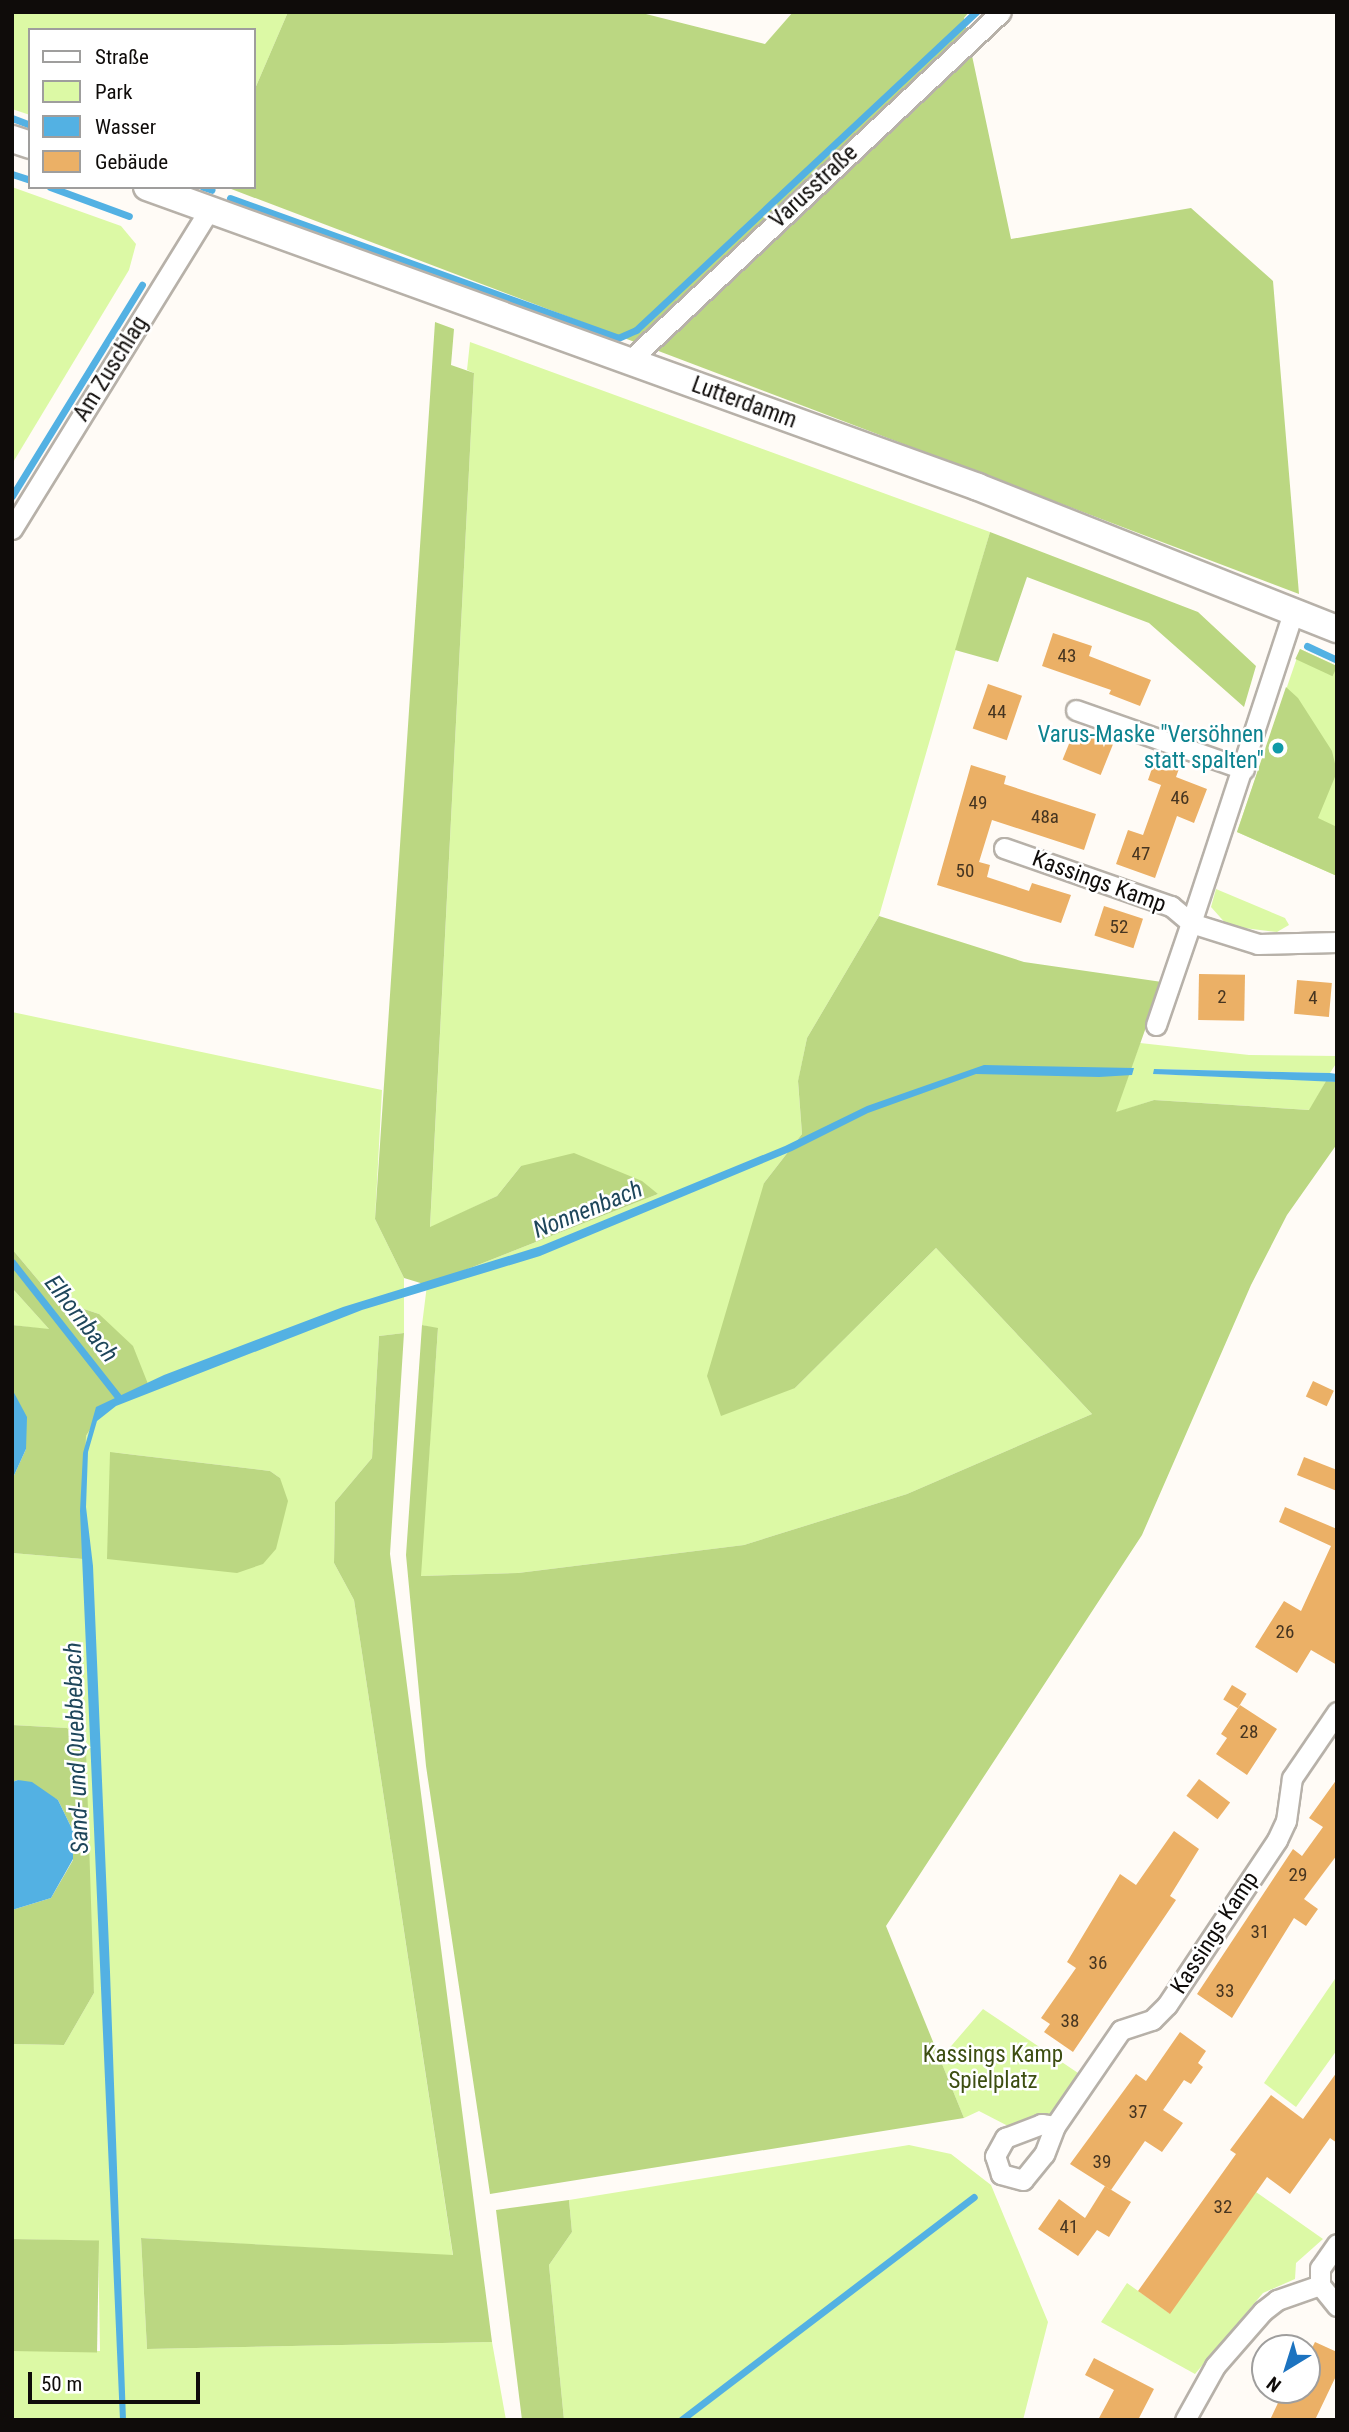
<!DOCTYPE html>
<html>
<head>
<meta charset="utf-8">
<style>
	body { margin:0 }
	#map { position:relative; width:1349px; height:2432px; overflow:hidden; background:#fffbf6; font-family:"Roboto Condensed",sans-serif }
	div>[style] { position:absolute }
	.green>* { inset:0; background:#dcf9a5 }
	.forest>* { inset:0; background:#bbd782; transform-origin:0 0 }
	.water>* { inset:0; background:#53b1e3 }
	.stream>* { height:7px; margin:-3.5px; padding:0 3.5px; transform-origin:3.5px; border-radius:3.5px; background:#53b1e3 }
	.building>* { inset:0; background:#ebb066; transform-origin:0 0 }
	.roads { filter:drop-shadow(2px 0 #b7b1a9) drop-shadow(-2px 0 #b7b1a9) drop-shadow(0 2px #b7b1a9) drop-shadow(0 -2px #b7b1a9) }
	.street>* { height:19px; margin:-9.5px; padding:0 9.5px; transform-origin:9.5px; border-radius:9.5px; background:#fff }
	.secondary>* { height:26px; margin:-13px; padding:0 13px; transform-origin:13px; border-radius:13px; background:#fff }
	.dots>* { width:19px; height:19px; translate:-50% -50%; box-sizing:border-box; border:4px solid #fff; border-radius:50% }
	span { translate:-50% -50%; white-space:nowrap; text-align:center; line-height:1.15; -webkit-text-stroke:5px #fff; paint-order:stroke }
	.number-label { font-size:19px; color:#463521 }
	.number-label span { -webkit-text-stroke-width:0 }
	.street-label { font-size:23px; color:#0f0c0a }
	.culture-label { font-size:23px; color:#0d838f }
	.right { translate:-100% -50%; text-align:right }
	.park-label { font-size:23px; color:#3d4e11 }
	.water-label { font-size:24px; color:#1e465b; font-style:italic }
	.frame { position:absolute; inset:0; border:14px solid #0f0c0a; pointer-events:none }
	.legend { position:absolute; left:28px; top:28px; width:228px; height:161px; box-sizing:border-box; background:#fff; border:2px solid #9f9e9d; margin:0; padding:9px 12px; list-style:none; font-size:21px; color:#0f0c0a }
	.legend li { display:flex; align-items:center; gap:14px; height:35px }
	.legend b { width:35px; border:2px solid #9f9e9d }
	.north { position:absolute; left:1251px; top:2334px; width:70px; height:70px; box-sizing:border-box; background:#fff; border:2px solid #9f9e9d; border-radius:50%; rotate:218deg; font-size:19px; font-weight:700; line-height:28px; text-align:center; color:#0f0c0a }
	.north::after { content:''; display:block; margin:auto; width:24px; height:32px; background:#1c73c0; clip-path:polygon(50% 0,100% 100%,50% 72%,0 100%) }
	.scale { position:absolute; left:28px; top:2372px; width:172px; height:32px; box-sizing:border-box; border:4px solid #0f0c0a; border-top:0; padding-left:9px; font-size:21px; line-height:24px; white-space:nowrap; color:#0f0c0a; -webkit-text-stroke:5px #fff; paint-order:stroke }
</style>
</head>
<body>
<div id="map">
	<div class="green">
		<div style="clip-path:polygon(12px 12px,288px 12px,254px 91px,254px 30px,30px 30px,30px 115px,12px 109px)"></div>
		<div style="clip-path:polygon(12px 187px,121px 226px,136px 244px,129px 270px,12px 464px)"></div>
		<div style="clip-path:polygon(470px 342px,990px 532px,879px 916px,807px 1038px,798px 1082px,802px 1134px,764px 1183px,795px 1388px,936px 1248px,1092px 1414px,907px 1494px,744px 1545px,518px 1573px,420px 1576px,438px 1329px,422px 1325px,427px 1285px,658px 1194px,521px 1166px,497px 1196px,430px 1228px,474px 373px,467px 370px)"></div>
		<div style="clip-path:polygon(1300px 649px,1337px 666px,1337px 876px,1237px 832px)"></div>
		<div style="clip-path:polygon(1216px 889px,1285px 918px,1289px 925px,1277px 932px,1228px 926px,1211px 907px)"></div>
		<div style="clip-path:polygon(evenodd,12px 1012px,382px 1090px,375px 1219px,404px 1278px,404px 1333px,379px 1336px,372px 1458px,335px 1502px,334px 1563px,354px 1600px,453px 2256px,141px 2238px,147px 2349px,492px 2342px,506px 2420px,12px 2420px,12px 2351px,100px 2351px,98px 2241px,12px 2239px,12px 2044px,64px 2045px,94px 1993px,67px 1728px,12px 1725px,12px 1553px,83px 1559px,86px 1436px,102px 1410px,99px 1314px,54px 1299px,12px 1249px,12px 1012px,110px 1452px,270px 1471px,280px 1478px,110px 1452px)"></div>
		<div style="clip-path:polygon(1140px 1043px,1249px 1055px,1337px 1056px,1337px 1062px,1330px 1073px,1154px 1069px,1154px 1074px,1326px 1081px,1310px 1110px,1154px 1100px,1115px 1113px)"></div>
		<div style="clip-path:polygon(12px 1288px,50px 1330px,12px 1325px)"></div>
		<div style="clip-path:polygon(1337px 1976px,1337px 2050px,1296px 2107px,1264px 2083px)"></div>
		<div style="clip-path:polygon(983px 2009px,1084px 2077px,1059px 2116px,1008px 2126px,979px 2111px,964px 2118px,940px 2059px)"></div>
		<div style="clip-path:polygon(909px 2145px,951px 2154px,991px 2185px,1048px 2322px,1023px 2420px,564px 2420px,549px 2265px,572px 2232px,569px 2200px)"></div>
		<div style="clip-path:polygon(1256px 2192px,1323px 2239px,1296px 2263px,1295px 2279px,1263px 2293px,1195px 2374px,1101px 2322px,1127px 2283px,1169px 2313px)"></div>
	</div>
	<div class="forest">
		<div style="clip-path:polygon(288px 12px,638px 12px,765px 44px,793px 12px,969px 12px,964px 18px,1011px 239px,1191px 208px,1273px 281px,1299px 594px,226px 187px,254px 187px,254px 91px)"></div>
		<div style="clip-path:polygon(435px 322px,454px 329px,451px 365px,474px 373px,430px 1227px,497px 1196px,521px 1166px,574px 1153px,642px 1181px,658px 1194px,427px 1285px,404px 1278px,375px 1219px)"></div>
		<div style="clip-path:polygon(990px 532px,1198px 612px,1256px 666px,1244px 707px,1149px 623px,1027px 577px,998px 662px,955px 650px)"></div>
		<div style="left:1300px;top:649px;width:41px;height:11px;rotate:25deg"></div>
		<div style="clip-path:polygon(1286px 687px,1298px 698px,1332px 751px,1337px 772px,1318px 818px,1337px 827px,1337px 876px,1237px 832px)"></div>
		<div style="clip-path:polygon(879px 916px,1024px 962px,1162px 982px,1116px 1112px,1154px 1100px,1309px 1110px,1326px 1081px,1337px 1082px,1337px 1144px,1287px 1215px,1251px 1285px,1142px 1535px,886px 1926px,964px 2118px,490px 2194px,426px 1766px,406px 1555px,422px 1325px,438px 1328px,421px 1576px,518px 1573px,744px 1545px,907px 1494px,1092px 1414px,936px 1248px,795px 1388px,721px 1416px,707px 1376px,764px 1183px,802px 1134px,798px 1081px,807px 1038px)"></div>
		<div style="clip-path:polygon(12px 1249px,54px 1299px,99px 1314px,133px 1346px,150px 1389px,102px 1410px,86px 1436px,83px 1559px,12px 1553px,12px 1480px,26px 1449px,12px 1389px,12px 1325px,49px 1329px,12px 1288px)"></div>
		<div style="clip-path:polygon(404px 1333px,390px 1554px,492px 2342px,147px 2349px,141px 2238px,453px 2255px,354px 1600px,334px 1563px,335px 1502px,372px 1458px,379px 1336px)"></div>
		<div style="clip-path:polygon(110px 1452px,270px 1471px,280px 1478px,288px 1501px,276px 1549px,263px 1564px,237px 1573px,107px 1559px)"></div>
		<div style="clip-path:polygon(12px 1725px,67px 1728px,86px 1750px,94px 1993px,64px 2045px,12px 2044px,12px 1910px,51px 1898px,73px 1860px,73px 1831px,58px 1800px,18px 1780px,12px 1782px)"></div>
		<div style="clip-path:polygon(569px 2200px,572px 2232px,549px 2265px,564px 2420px,522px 2420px,496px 2210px)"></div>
		<div style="left:12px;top:2239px;width:87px;height:112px;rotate:1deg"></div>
	</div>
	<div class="water">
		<div style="clip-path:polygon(984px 1065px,1134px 1068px,1132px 1075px,1099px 1077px,976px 1074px,868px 1113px,792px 1151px,540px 1256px,362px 1310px,116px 1406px,97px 1421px,88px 1452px,86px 1507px,93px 1566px,110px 1972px,126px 2420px,120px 2420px,80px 1511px,83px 1453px,96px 1407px,164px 1375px,343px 1307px,541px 1246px,785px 1146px,867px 1106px)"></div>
		<div style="clip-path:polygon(1154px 1069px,1330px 1073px,1337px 1074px,1337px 1082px,1153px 1074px)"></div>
		<div style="clip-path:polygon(12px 1389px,27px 1417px,26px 1449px,12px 1480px)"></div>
		<div style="clip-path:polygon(18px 1780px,32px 1782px,58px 1800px,73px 1831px,73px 1859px,51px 1898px,12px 1910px,12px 1782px)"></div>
	</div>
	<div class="stream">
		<div style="left:12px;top:118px;width:19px;rotate:21deg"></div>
		<div style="left:12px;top:174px;width:19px;rotate:18deg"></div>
		<div style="left:50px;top:187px;width:84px;rotate:20.2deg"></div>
		<div style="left:203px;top:187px;width:9px;rotate:18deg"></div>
		<div style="left:230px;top:198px;width:412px;rotate:19.8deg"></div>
		<div style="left:618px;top:338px;width:20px;rotate:-24deg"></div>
		<div style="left:636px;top:330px;width:466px;rotate:-43.1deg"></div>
		<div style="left:12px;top:496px;width:248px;rotate:-58.4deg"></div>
		<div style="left:1307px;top:646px;width:33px;rotate:25deg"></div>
		<div style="left:12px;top:1262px;width:174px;rotate:51.8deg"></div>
		<div style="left:681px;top:2420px;width:368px;rotate:-37.3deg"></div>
	</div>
	<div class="building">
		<div style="clip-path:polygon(1053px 633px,1092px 646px,1089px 656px,1151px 680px,1140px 706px,1109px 694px,1111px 690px,1042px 666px)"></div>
		<div style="left:988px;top:684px;width:36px;height:47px;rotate:19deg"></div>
		<div style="left:1075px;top:729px;width:41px;height:33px;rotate:22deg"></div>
		<div style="clip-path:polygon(1156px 757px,1180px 766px,1176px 777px,1207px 789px,1194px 823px,1177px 816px,1155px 878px,1116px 864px,1128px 830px,1143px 835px,1161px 785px,1148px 780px)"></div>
		<div style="clip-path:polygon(971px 765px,1006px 776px,1004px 784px,1096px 814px,1084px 850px,992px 820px,979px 862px,990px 865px,987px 877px,1029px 891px,1032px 883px,1071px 895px,1061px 923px,937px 885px)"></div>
		<div style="left:1104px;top:906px;width:41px;height:31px;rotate:18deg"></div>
		<div style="left:1199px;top:974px;width:46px;height:46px;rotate:1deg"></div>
		<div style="left:1297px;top:980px;width:35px;height:34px;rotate:5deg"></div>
		<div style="left:1313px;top:1381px;width:23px;height:17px;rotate:25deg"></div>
		<div style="clip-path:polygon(1304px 1457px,1337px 1470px,1337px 1491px,1297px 1475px)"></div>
		<div style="clip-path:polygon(1285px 1507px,1337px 1529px,1337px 1665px,1311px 1650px,1297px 1673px,1255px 1647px,1284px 1601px,1301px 1611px,1331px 1546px,1279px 1522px)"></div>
		<div style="left:1232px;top:1685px;width:17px;height:17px;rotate:31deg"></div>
		<div style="clip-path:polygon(1240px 1705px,1277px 1729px,1247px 1775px,1216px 1754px,1227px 1738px,1221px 1734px)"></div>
		<div style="left:1199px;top:1779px;width:39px;height:21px;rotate:37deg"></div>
		<div style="clip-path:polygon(1337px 1779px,1337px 1855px,1304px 1899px,1318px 1909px,1306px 1926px,1294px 1918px,1232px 2018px,1197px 1994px,1293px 1849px,1302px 1856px,1323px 1827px,1309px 1818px)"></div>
		<div style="clip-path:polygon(1174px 1831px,1199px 1849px,1170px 1896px,1176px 1900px,1073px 2052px,1044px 2032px,1050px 2024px,1041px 2018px,1076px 1968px,1067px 1962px,1120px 1874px,1136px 1885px)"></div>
		<div style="clip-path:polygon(1180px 2032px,1206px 2051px,1198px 2063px,1203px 2067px,1191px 2084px,1184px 2080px,1163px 2110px,1183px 2123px,1162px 2152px,1145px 2141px,1111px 2190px,1070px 2164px,1136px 2074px,1146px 2081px)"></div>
		<div style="clip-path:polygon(1337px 2072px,1337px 2143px,1330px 2138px,1290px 2194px,1267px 2177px,1170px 2314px,1138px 2291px,1236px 2154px,1230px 2150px,1271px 2095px,1303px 2119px)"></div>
		<div style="clip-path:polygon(1105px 2186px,1131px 2202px,1109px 2237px,1097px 2230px,1078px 2256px,1038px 2229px,1059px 2199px,1085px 2218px)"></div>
		<div style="clip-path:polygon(1315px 2342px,1337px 2352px,1337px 2374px,1315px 2420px,1270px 2420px,1284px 2390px,1307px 2390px,1307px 2358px)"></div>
		<div style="clip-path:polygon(1094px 2358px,1154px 2389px,1138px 2420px,1098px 2420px,1114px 2390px,1085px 2375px)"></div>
	</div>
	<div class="roads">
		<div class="street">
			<div style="left:628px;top:362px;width:511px;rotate:-43.18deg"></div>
			<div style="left:12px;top:529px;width:375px;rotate:-58.3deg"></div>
			<div style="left:1076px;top:710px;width:178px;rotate:19.4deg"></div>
			<div style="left:1004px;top:848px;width:177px;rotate:19.2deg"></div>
			<div style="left:1171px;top:906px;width:26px;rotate:40deg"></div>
			<div style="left:1191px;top:923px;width:330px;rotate:-71.8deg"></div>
			<div style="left:1156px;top:1025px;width:108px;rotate:-71.1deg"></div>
			<div style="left:1191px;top:923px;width:70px;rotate:17.4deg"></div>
			<div style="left:1258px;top:944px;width:79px;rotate:-1.5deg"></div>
			<div style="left:1041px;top:2124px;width:14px;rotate:8deg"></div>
			<div style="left:1055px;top:2126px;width:30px;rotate:111deg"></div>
			<div style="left:1044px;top:2154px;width:33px;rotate:129deg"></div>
			<div style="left:1023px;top:2180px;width:23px;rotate:-165deg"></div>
			<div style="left:1001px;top:2174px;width:19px;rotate:-108deg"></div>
			<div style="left:995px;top:2156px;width:21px;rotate:-61deg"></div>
			<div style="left:1005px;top:2138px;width:39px;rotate:-21deg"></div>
			<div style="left:1055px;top:2126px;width:116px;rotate:-55.5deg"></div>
			<div style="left:1121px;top:2030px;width:33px;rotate:-18deg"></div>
			<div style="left:1152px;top:2020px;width:21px;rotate:-45deg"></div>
			<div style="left:1167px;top:2005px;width:198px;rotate:-56.3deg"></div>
			<div style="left:1277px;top:1840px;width:21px;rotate:-65deg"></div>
			<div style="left:1286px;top:1821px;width:43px;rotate:-82.1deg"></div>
			<div style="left:1292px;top:1778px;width:80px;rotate:-55.7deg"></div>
			<div style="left:1337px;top:2244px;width:29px;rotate:125deg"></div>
			<div style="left:1320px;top:2268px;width:17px;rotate:90deg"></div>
			<div style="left:1320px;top:2285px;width:27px;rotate:51deg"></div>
			<div style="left:1185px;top:2420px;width:62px;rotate:-60.9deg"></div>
			<div style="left:1215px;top:2366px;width:73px;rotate:-48.9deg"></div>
			<div style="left:1263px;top:2311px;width:18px;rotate:-38deg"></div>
			<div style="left:1277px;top:2300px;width:46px;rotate:-19.2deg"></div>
		</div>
		<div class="secondary">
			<div style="left:12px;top:139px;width:19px;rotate:18deg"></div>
			<div style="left:147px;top:187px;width:883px;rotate:19.85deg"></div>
			<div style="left:978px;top:487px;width:386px;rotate:21.6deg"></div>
		</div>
	</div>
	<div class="dots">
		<div style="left:1278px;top:748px;background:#0f9aa8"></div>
	</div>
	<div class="number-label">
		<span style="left:1067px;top:656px">43</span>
		<span style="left:997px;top:712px">44</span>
		<span style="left:1180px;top:798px">46</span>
		<span style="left:978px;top:803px">49</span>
		<span style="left:1045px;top:817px">48a</span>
		<span style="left:1141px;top:854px">47</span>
		<span style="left:965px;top:871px">50</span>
		<span style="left:1119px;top:927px">52</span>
		<span style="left:1222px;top:997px">2</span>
		<span style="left:1313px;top:998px">4</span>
		<span style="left:1285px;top:1632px">26</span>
		<span style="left:1249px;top:1732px">28</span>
		<span style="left:1298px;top:1875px">29</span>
		<span style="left:1260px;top:1932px">31</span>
		<span style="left:1098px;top:1963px">36</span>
		<span style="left:1225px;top:1991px">33</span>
		<span style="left:1070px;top:2021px">38</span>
		<span style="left:1138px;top:2112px">37</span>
		<span style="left:1102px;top:2162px">39</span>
		<span style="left:1223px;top:2207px">32</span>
		<span style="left:1069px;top:2227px">41</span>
	</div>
	<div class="street-label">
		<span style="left:814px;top:187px;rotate:-43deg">Varusstraße</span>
		<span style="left:111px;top:369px;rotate:-58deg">Am Zuschlag</span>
		<span style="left:744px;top:403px;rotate:20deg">Lutterdamm</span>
		<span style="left:1099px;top:882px;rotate:20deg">Kassings Kamp</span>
		<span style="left:1215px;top:1933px;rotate:-57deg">Kassings Kamp</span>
	</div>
	<div class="culture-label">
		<span class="right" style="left:1264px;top:748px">Varus-Maske "Versöhnen<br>statt spalten"</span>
	</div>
	<div class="park-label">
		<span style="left:993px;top:2068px">Kassings Kamp<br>Spielplatz</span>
	</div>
	<div class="water-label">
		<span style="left:588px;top:1210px;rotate:-22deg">Nonnenbach</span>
		<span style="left:81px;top:1319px;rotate:52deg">Elhornbach</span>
		<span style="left:77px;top:1748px;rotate:-92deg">Sand- und Quebbebach</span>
	</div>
	<div class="frame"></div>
	<ul class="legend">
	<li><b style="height:9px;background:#fff"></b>Straße</li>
	<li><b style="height:19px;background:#dcf9a5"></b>Park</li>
	<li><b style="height:19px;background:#53b1e3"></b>Wasser</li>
	<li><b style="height:19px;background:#ebb066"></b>Gebäude</li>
	</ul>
	<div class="north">N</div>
	<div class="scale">50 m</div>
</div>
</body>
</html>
